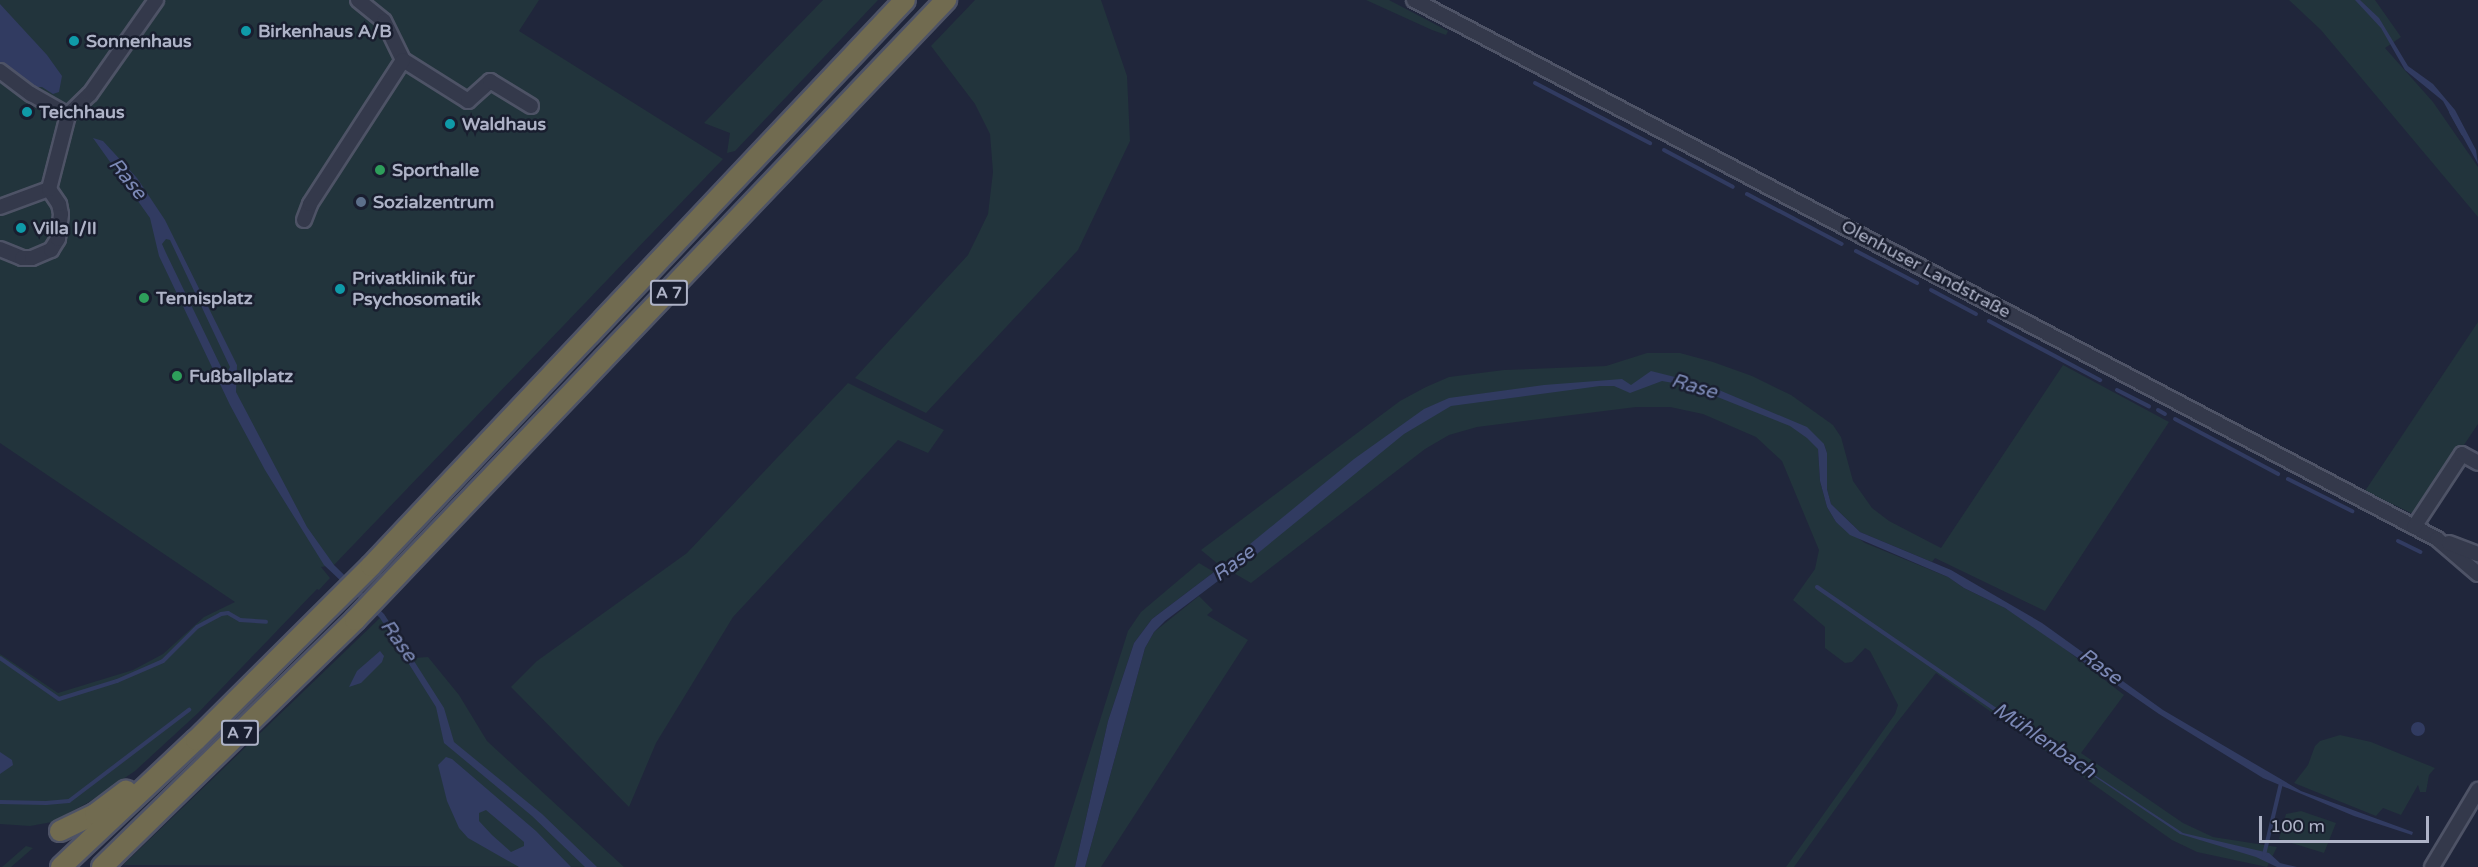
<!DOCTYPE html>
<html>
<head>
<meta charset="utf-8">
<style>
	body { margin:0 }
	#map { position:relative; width:2478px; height:867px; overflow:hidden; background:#20263b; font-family:"Varela Round",sans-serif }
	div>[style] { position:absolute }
	.green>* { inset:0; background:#22343c }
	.water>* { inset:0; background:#313b61 }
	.round { border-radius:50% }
	.stream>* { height:4px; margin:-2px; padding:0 2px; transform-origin:2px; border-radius:2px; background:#313b61 }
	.roads { filter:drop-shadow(2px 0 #4e5366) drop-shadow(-2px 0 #4e5366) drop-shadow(0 2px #4e5366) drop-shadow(0 -2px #4e5366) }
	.minor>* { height:14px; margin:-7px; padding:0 7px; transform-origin:7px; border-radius:7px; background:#34394b }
	.highway>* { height:20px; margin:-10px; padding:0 10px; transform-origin:10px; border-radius:10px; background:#716b50 }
	.dots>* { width:16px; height:16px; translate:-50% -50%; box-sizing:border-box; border:3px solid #191e2f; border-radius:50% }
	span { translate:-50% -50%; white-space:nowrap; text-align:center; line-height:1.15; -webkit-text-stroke:5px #191e2f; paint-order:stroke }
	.shield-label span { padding:2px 4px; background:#191e2f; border:2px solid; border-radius:4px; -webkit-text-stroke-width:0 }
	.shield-label { font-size:16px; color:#aeb3c7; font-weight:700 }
	.poi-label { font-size:18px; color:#aeb3c7; font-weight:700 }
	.left { translate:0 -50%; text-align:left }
	.street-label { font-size:18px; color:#aeb3c7 }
	.water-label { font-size:20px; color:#7c89b6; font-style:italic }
	.scale { position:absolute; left:2259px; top:816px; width:170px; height:27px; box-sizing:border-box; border:3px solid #aeb3c7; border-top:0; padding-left:8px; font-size:18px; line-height:21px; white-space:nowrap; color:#aeb3c7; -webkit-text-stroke:4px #191e2f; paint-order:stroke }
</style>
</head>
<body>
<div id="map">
	<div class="green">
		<div style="clip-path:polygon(0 0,539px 0,519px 31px,723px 159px,334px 565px,321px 567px,330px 578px,319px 590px,317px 589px,198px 713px,135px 771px,89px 802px,52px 822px,30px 826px,0 824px,0 654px,58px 693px,133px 670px,163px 654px,204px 617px,235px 602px,0 443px)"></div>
		<div style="clip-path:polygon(823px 0,878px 0,735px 151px,727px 153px,730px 133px,704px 123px)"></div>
		<div style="clip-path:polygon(975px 0,1101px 0,1127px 76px,1130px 141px,1078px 250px,926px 413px,855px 378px,968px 255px,988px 214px,993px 172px,990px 134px,975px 104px,931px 46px)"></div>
		<div style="clip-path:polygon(1366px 0,1389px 0,1448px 31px,1446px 35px,1432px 30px)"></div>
		<div style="clip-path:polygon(2289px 0,2375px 0,2401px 37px,2385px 48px,2433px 102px,2478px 167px,2478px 217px,2321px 30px)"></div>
		<div style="clip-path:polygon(2478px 322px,2478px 424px,2419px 512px,2411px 513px,2365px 491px)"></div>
		<div style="clip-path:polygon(1647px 353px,1680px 353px,1713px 362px,1752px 376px,1791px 395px,1833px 425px,1841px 437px,1853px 481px,1872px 508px,1889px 521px,1941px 548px,2063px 365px,2169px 422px,2045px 611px,1935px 558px,1932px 562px,1860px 532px,1831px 504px,1827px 489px,1827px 453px,1824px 444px,1818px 449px,1820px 481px,1827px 507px,1836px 522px,1865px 543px,1948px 577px,1964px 588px,2005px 608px,2041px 630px,2124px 695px,2081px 753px,2183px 823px,2213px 837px,2277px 847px,2267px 867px,2197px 852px,2172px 840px,1936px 673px,1896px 724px,1794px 867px,1786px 867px,1895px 714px,1898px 705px,1870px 651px,1865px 648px,1852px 662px,1845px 663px,1825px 648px,1825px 627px,1793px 600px,1815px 569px,1819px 550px,1782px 461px,1756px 437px,1703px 414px,1670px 407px,1636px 407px,1477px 427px,1449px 435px,1425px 449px,1251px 583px,1218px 564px,1201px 550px,1400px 401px,1426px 387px,1449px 377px,1504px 370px,1606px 366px)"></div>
		<div style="clip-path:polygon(848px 383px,944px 430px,928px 453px,898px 440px,733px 617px,656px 743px,629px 807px,511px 687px,537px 661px,687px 553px)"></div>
		<div style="clip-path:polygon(1199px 563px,1214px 572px,1152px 619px,1134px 643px,1108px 721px,1075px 867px,1054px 867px,1128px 631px,1141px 612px)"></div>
		<div style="clip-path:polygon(1199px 596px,1213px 610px,1207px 615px,1248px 640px,1101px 867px,1085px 867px,1145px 648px,1154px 632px)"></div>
		<div style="clip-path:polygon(384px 614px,414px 658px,428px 657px,459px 695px,487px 741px,624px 867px,123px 865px)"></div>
		<div style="clip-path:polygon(2340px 735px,2371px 742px,2435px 768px,2429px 775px,2426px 792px,2420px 792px,2418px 785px,2401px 815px,2383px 808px,2376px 816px,2294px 783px,2308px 765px,2315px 746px,2320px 741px)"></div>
		<div style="clip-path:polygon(2301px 811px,2336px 823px,2324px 853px,2279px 839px,2286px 814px)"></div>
		<div style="clip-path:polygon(26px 846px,33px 848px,11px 867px,2px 867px)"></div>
	</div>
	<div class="water">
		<div style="clip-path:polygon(2355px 0,2360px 0,2379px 18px,2408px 66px,2433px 84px,2455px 110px,2476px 150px,2478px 164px,2443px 101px,2405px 70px,2381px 28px)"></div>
		<div style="clip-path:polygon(0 4px,47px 55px,62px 76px,59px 92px,53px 94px,42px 87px,33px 87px,0 62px)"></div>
		<div style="clip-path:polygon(evenodd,93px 138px,103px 141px,137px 178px,165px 220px,237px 365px,236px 392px,307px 527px,334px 565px,384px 614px,444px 708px,454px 742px,542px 814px,597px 867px,585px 867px,532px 816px,444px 743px,436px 707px,380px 618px,324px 565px,265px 470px,230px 405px,159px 256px,150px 218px,93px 138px,166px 239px,170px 240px,230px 367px,227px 373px,224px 373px,166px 253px,162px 244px,166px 239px)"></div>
		<div style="clip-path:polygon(1651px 371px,1707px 385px,1807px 427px,1824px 444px,1827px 453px,1827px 489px,1831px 504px,1860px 532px,1951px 570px,2042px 623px,2163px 710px,2301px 791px,2413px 832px,2412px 835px,2354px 816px,2263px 778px,2159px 714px,2005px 608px,1964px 588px,1948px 577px,1850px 535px,1836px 522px,1827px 507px,1820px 481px,1818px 449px,1807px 438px,1790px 426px,1690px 386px,1662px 381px,1630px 393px,1614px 386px,1600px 386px,1451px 406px,1404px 434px,1252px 558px,1231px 572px,1222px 567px,1354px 459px,1424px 409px,1449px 398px,1544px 385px,1622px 379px,1631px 385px)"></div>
		<div style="clip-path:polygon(1214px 572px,1222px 578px,1165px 621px,1154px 632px,1145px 648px,1085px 867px,1075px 867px,1108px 721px,1134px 643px,1152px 619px)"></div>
		<div style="clip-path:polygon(380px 651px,384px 656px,382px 662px,361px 683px,349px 687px,357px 671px)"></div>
		<div style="clip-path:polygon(2000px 713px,2183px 833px,2269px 853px,2280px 863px,2297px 867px,2277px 867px,2256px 857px,2180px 834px)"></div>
		<div class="round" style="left:2411px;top:722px;width:14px;height:14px"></div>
		<div style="clip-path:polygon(0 752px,12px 760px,13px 765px,0 774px)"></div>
		<div style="clip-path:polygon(evenodd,446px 757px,452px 759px,536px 831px,571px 867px,519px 867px,468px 838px,459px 828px,447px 801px,438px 765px,446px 757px,486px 810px,524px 842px,524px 846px,511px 852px,492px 835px,479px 821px,479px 813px,486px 810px)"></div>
	</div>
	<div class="stream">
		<div style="left:1535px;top:83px;width:130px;rotate:27.6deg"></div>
		<div style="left:2451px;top:112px;width:25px;rotate:61deg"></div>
		<div style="left:1664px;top:150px;width:78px;rotate:28.2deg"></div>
		<div style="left:1747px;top:194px;width:107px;rotate:27.8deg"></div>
		<div style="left:1856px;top:251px;width:69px;rotate:27.7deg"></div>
		<div style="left:1931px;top:290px;width:51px;rotate:28.1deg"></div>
		<div style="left:1989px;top:321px;width:126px;rotate:28deg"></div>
		<div style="left:2117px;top:390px;width:36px;rotate:27deg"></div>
		<div style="left:2158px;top:410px;width:8px;rotate:30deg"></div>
		<div style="left:2175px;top:419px;width:117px;rotate:28.1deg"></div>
		<div style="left:2288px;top:479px;width:72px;rotate:26.6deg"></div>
		<div style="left:2398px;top:541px;width:25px;rotate:26deg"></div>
		<div style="left:1217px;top:577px;width:16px;rotate:-35deg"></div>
		<div style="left:1817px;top:587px;width:224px;rotate:34.5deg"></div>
		<div style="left:0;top:658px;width:72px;rotate:34.8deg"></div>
		<div style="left:59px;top:699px;width:61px;rotate:-17.2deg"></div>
		<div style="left:117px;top:681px;width:50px;rotate:-23.5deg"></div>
		<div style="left:163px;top:661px;width:48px;rotate:-45deg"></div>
		<div style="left:197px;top:627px;width:27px;rotate:-28deg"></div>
		<div style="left:221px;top:614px;width:7px;rotate:-8deg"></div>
		<div style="left:228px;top:613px;width:14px;rotate:30deg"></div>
		<div style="left:240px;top:620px;width:26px;rotate:4deg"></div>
		<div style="left:0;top:802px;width:46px;rotate:1.2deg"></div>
		<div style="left:46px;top:803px;width:23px;rotate:-5deg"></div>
		<div style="left:69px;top:801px;width:151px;rotate:-37.2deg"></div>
		<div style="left:2264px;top:855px;width:74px;rotate:-76.7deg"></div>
	</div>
	<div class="roads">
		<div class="minor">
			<div style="left:358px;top:0;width:33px;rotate:39deg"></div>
			<div style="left:384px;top:21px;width:43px;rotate:64deg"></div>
			<div style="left:403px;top:60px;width:77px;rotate:32.2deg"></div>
			<div style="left:468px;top:101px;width:30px;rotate:-42deg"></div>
			<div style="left:490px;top:81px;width:48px;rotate:31.4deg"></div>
			<div style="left:1414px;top:0;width:1156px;rotate:27.78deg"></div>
			<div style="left:2437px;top:539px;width:54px;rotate:40.5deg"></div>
			<div style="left:0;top:71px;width:39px;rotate:37deg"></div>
			<div style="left:31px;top:94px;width:43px;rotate:29.6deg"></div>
			<div style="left:0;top:207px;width:52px;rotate:-20.2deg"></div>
			<div style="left:304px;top:220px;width:17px;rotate:-69deg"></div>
			<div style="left:310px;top:204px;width:171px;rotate:-57.1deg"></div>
			<div style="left:0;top:249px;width:24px;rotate:22deg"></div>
			<div style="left:22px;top:258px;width:10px"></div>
			<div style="left:32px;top:258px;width:21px;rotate:-23deg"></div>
			<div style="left:51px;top:250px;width:13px;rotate:-58deg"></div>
			<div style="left:58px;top:239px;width:25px;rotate:-83deg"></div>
			<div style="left:61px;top:214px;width:10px;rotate:-101deg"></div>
			<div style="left:59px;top:204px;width:18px;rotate:-124deg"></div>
			<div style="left:49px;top:189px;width:76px;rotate:-75.6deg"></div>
			<div style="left:68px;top:115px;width:30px;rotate:-44deg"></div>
			<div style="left:90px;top:94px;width:115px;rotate:-54.9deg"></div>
			<div style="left:2414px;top:527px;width:87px;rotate:-56.7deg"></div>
			<div style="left:2462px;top:454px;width:18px;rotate:29deg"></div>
			<div style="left:2449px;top:543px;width:31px;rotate:21deg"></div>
			<div style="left:2432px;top:867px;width:90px;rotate:-59.1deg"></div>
		</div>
		<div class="highway">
			<div style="left:60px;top:831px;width:39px;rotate:-26deg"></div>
			<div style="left:95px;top:814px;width:39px;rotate:-37deg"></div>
			<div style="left:61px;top:867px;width:185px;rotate:-43.3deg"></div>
			<div style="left:196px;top:740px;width:247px;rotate:-44.8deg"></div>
			<div style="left:371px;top:566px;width:778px;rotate:-46.67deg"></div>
			<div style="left:102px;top:867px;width:354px;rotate:-44.3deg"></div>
			<div style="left:355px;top:620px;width:857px;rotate:-46.37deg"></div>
		</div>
	</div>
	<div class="dots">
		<div style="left:246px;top:31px;background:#0f9aa8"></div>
		<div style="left:74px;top:41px;background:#0f9aa8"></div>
		<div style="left:27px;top:112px;background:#0f9aa8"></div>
		<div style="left:450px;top:124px;background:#0f9aa8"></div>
		<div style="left:380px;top:170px;background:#2e9e5b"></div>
		<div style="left:361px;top:202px;background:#5c6f8a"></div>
		<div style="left:21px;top:228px;background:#0f9aa8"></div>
		<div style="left:340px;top:289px;background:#0f9aa8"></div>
		<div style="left:144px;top:298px;background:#2e9e5b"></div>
		<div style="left:177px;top:376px;background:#2e9e5b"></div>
	</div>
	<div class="shield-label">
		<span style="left:669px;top:293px">A 7</span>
		<span style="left:240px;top:733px">A 7</span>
	</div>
	<div class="poi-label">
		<span class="left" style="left:258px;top:31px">Birkenhaus A/B</span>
		<span class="left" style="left:86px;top:41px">Sonnenhaus</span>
		<span class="left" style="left:39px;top:112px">Teichhaus</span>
		<span class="left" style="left:462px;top:124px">Waldhaus</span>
		<span class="left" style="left:392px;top:170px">Sporthalle</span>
		<span class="left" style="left:373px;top:202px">Sozialzentrum</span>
		<span class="left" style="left:33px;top:228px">Villa I/II</span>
		<span class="left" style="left:352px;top:289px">Privatklinik für<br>Psychosomatik</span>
		<span class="left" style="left:156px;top:298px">Tennisplatz</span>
		<span class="left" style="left:189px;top:376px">Fußballplatz</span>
	</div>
	<div class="street-label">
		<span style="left:1926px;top:269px;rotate:28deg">Olenhuser Landstraße</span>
	</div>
	<div class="water-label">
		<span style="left:127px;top:179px;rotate:51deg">Rase</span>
		<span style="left:1694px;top:387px;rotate:16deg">Rase</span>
		<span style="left:1234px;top:564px;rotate:-37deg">Rase</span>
		<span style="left:398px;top:641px;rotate:54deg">Rase</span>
		<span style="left:2100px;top:667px;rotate:36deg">Rase</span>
		<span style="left:2044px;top:741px;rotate:34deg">Mühlenbach</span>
	</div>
	<div class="scale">100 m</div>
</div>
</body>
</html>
